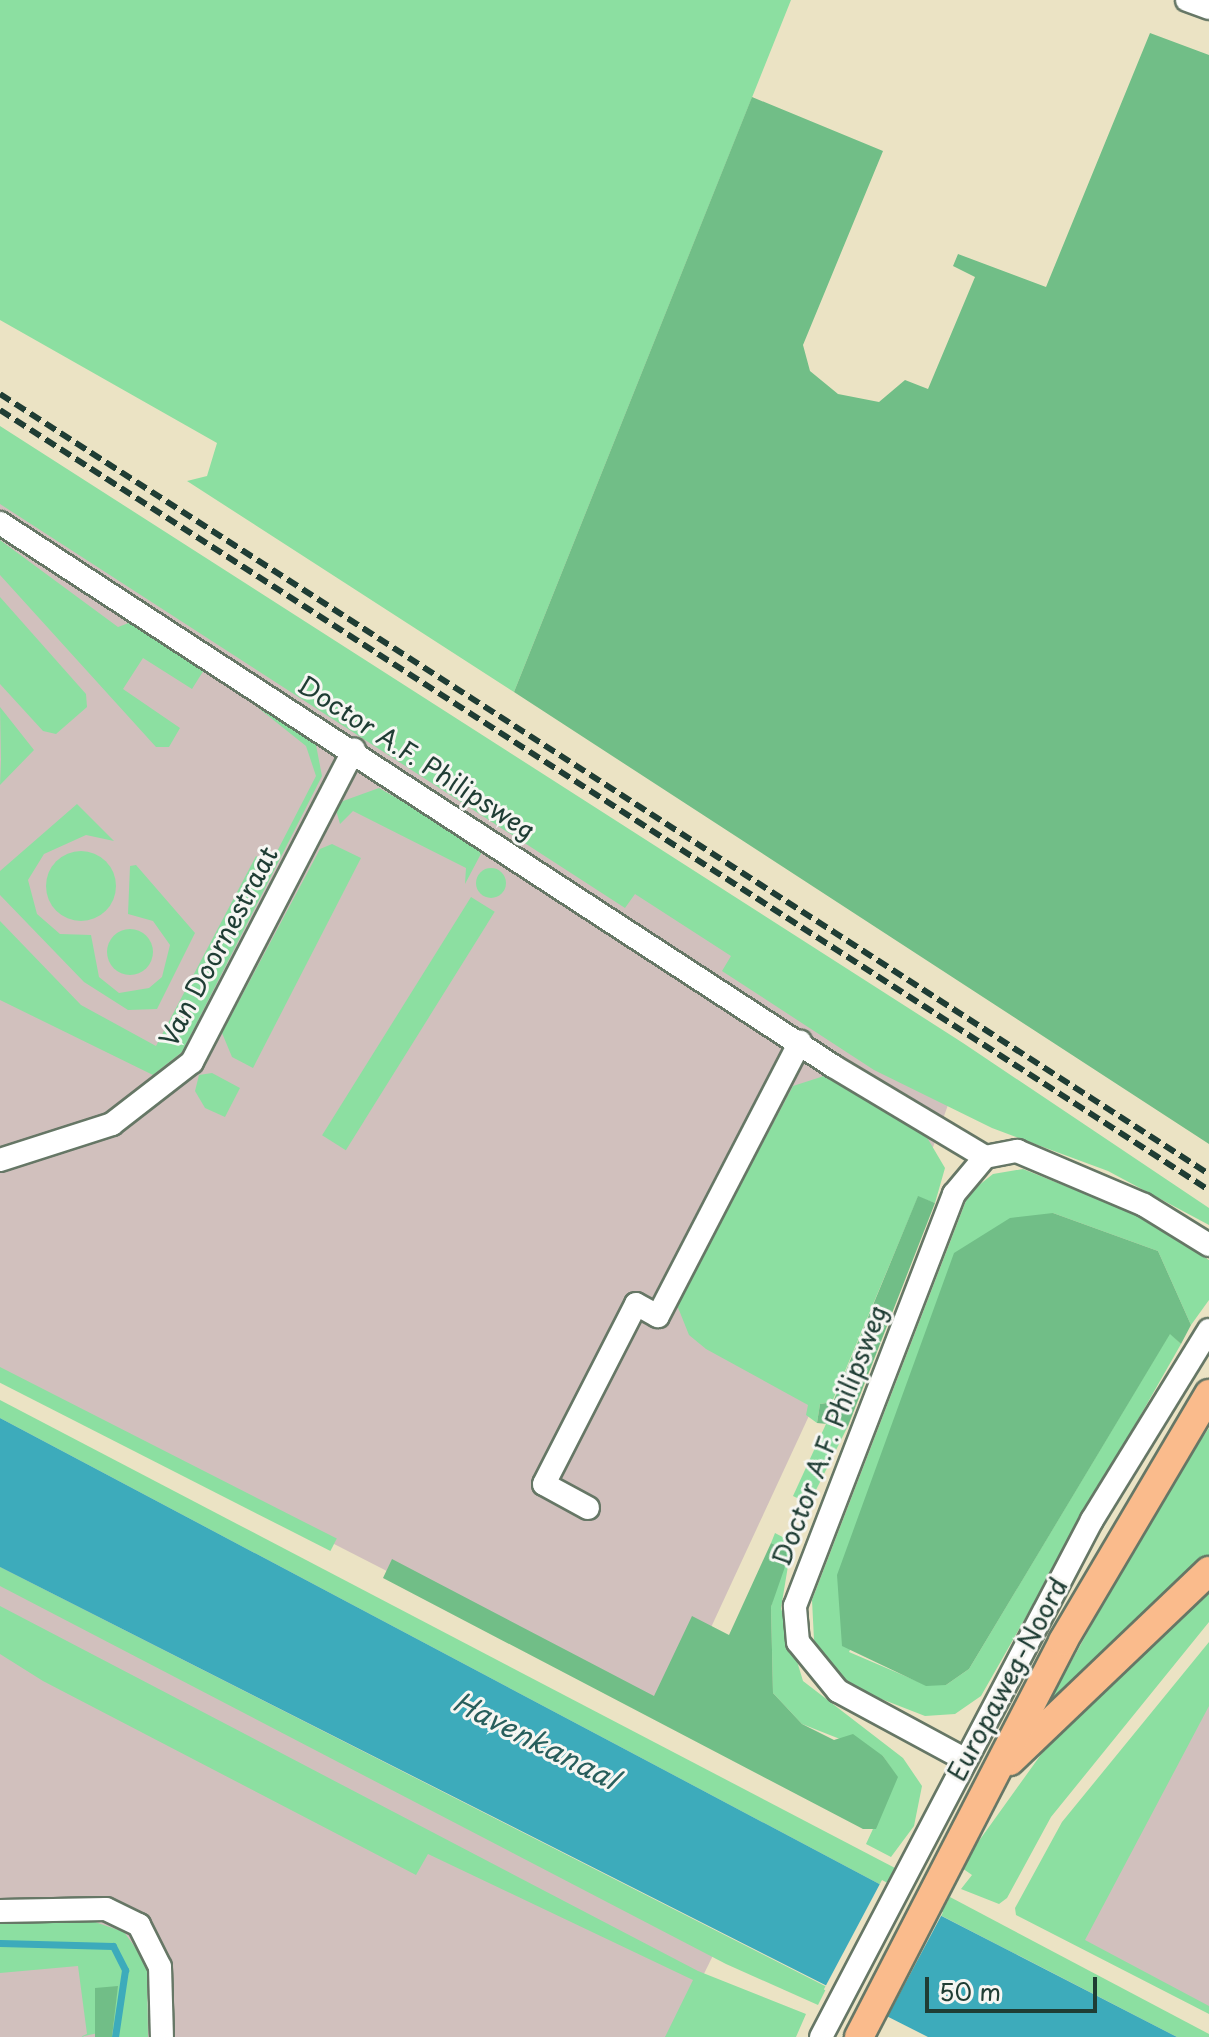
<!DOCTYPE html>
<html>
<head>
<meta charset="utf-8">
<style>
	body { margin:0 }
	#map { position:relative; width:1209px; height:2037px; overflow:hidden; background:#ebe3c4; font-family:"Playpen Sans",sans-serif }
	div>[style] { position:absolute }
	.industrial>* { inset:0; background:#d1c0bd }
	.green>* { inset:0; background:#8cdfa1; transform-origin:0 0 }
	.round { border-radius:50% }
	.forest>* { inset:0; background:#71be87 }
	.water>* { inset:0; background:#3dabbb }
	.pier>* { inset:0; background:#ebe3c4; transform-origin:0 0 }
	.stream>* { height:7px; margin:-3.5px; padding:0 3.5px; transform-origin:3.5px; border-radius:3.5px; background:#3dabbb }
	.roads { filter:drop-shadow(2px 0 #676) drop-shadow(-2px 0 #676) drop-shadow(0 2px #676) drop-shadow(0 -2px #676) }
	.minor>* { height:22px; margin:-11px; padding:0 11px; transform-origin:11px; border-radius:11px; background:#fff }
	.major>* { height:28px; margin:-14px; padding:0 14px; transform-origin:14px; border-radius:14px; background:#fabb8c }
	.rail>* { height:6px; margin-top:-3px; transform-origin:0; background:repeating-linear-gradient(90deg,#1f3d34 0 12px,transparent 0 18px) }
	span { translate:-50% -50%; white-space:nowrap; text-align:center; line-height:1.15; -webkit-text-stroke:6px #f6f6f2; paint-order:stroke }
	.street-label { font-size:26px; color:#1f3d34 }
	.water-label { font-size:28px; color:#285e5c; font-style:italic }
	.scale { position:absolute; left:925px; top:1977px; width:172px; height:36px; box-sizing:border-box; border:4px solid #1f3d34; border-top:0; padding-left:10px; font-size:24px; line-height:28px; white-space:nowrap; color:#1f3d34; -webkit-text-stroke:6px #f6f6f2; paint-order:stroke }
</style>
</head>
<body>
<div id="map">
	<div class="industrial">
		<div style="clip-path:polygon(0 427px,966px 1054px,932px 1150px,670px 1716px,0 1373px)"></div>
		<div style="clip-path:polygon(0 1567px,723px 1935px,673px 2037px,0 2037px)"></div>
		<div style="clip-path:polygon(1209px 1703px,1209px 2013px,1075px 1942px)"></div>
	</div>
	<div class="green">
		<div style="clip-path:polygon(0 0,791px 0,514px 692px,187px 481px,207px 476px,217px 443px,0 320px)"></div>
		<div style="clip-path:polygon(0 426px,963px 1043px,1209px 1208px,1209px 1225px,1108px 1171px,992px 1128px,874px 1070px,722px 971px,731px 956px,635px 894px,625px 908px,0 504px)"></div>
		<div style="clip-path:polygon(0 540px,118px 627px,134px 621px,204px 670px,192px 689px,143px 658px,123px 689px,180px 728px,169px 747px,156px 747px,0 575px)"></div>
		<div style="clip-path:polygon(0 597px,86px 694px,87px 707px,56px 734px,43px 731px,0 684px)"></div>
		<div style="clip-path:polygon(237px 691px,305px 733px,316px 745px,322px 776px,182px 1052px,153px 1075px,0 1000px,0 921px,81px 1005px,156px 1046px,256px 856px,270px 865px,316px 776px,306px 746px)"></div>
		<div style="clip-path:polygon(0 707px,34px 750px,0 785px,1px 760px)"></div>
		<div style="clip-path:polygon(379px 788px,484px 848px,465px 884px,466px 868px,353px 811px,340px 824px,336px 810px,343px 801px)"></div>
		<div style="clip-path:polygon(77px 804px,114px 841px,86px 835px,44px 854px,28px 880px,37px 914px,60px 934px,91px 935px,99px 977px,119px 993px,149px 988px,162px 977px,170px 945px,153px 921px,128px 914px,130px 866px,136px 865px,195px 933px,157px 1009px,128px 1010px,84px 982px,0 895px,0 871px)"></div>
		<div style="clip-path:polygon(332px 844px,361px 858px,253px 1068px,232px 1057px,222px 1033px,320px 849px)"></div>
		<div class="round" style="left:46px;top:851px;width:70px;height:70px"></div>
		<div class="round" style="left:476px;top:868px;width:30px;height:30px"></div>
		<div style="left:471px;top:897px;width:28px;height:281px;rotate:32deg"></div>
		<div class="round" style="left:107px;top:929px;width:46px;height:46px"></div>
		<div style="clip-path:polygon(212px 1073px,240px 1088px,225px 1117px,205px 1108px,195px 1091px,199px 1075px)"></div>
		<div style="clip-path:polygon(824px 1076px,922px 1129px,945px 1168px,935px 1203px,918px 1197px,832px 1402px,820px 1404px,817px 1423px,806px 1415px,808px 1405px,706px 1349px,689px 1335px,677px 1305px,793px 1086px)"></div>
		<div style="clip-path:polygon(1023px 1169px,1130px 1212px,1209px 1260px,1209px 1300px,1191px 1325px,1158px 1251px,1053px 1213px,849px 1652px,926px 1685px,946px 1685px,969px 1669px,1170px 1333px,1181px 1344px,981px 1696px,955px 1714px,925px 1716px,848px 1686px,827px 1666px,814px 1640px,812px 1600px,969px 1193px,993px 1174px)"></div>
		<div style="left:0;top:1367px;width:378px;height:14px;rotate:27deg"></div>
		<div style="clip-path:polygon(0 1400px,895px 1868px,885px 1887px,0 1418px)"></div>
		<div style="clip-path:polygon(826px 1424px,848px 1426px,809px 1504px,793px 1496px)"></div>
		<div style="clip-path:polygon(1209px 1428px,1209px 1558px,1040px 1718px,1167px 1489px)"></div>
		<div style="clip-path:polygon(775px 1533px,792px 1542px,781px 1608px,803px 1681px,903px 1758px,922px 1786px,914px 1826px,891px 1857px,866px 1844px,897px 1777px,883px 1756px,802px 1724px,773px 1693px,771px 1607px,786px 1550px,771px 1543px)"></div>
		<div style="clip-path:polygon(0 1567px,827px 1987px,818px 2005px,726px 1964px,0 1586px)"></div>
		<div style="clip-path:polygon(1209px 1587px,1209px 1622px,1051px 1817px,1007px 1898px,999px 1904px,961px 1889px,972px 1875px,962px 1868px,976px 1845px,1055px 1735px)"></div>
		<div style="clip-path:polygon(0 1606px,698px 1971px,806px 2014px,796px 2037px,665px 2037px,693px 1980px,428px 1854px,416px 1875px,43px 1681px,0 1654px)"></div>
		<div style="clip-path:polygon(1209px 1642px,1209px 1706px,1085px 1940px,1209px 2006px,1209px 2014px,1016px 1915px,1015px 1908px,1062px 1822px)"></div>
		<div style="clip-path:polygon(950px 1897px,1209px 2034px,1209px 2037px,1177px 2037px,940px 1915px)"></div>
		<div style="clip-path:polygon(0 1922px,95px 1922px,124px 1932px,147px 1964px,148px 2037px,112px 2037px,117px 1986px,98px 2033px,80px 2037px,87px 2034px,78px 1966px,0 1973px)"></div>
	</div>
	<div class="forest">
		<div style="clip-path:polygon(1150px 33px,1209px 55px,1209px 1144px,514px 692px,752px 97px,883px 151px,803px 345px,810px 371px,838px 394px,879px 402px,905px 380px,928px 389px,975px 277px,953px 266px,958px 254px,1046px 287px)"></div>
		<div style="clip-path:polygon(918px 1196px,935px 1203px,848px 1426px,817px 1423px,820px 1404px,833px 1402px)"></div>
		<div style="clip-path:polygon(1053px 1213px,1158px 1251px,1191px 1325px,1181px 1344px,1170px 1334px,969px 1669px,946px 1685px,926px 1686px,842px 1646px,837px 1575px,954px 1253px,1010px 1218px)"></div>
		<div style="clip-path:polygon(771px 1543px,786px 1550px,787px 1561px,771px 1607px,773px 1693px,802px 1724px,834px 1740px,853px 1734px,883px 1756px,898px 1777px,876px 1829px,863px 1829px,383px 1578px,392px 1559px,654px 1696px,692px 1616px,729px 1635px)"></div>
		<div style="clip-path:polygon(118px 1986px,112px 2037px,95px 2037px,95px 1988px)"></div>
	</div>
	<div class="water">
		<div style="clip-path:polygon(0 1418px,885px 1887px,1177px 2037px,928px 2037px,0 1567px)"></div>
	</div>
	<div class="pier">
		<div style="left:882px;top:1880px;width:69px;height:124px;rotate:28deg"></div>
	</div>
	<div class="stream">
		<div style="left:0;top:1943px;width:113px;rotate:1.5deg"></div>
		<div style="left:113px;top:1946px;width:27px;rotate:63deg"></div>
		<div style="left:125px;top:1970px;width:68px;rotate:98.5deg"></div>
	</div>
	<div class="roads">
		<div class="minor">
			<div style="left:1187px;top:0;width:23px;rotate:20deg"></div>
			<div style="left:0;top:523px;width:994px;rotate:33.1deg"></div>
			<div style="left:833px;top:1066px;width:177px;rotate:30.9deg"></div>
			<div style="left:0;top:1160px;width:118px;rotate:-17.8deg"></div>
			<div style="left:112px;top:1124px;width:101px;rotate:-37.8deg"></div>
			<div style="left:192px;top:1062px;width:352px;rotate:-62.6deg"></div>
			<div style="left:588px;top:1508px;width:50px;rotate:-151.4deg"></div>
			<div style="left:544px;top:1484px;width:202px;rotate:-62.9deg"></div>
			<div style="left:636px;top:1304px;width:25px;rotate:29deg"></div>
			<div style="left:658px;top:1316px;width:309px;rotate:-62.6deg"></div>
			<div style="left:964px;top:1759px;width:143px;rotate:-151.6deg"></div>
			<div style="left:838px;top:1691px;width:63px;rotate:-129.2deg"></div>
			<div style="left:798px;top:1642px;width:36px;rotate:-95deg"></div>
			<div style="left:795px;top:1606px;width:442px;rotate:-68.9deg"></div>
			<div style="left:954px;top:1194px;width:48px;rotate:-50deg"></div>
			<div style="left:985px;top:1157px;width:33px;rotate:-11deg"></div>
			<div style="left:1017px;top:1151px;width:138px;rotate:23deg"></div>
			<div style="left:1144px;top:1205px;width:76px;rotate:31.6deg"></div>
			<div style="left:0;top:1911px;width:106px;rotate:-1.1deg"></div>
			<div style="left:106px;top:1909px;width:37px;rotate:26deg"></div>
			<div style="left:139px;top:1925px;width:47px;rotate:63.4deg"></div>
			<div style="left:160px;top:1967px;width:70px;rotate:88.4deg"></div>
			<div style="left:821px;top:2037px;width:584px;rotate:-62.34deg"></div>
			<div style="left:1092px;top:1520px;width:223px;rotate:-58.4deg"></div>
		</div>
		<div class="major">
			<div style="left:1010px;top:1761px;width:275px;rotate:-43.7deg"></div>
			<div style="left:859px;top:2037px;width:445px;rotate:-62.7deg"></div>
			<div style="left:1063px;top:1641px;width:287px;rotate:-59.4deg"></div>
		</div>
	</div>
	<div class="rail">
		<div style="left:0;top:394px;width:1439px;rotate:32.83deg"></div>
		<div style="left:0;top:410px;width:1439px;rotate:32.83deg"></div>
	</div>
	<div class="street-label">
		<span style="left:417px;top:757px;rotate:33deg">Doctor A.F. Philipsweg</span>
		<span style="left:218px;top:946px;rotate:-62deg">Van Doornestraat</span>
		<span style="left:829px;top:1435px;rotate:-69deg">Doctor A.F. Philipsweg</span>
		<span style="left:1007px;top:1679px;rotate:-62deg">Europaweg-Noord</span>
	</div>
	<div class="water-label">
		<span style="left:536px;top:1740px;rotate:27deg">Havenkanaal</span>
	</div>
	<div class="scale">50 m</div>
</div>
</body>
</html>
